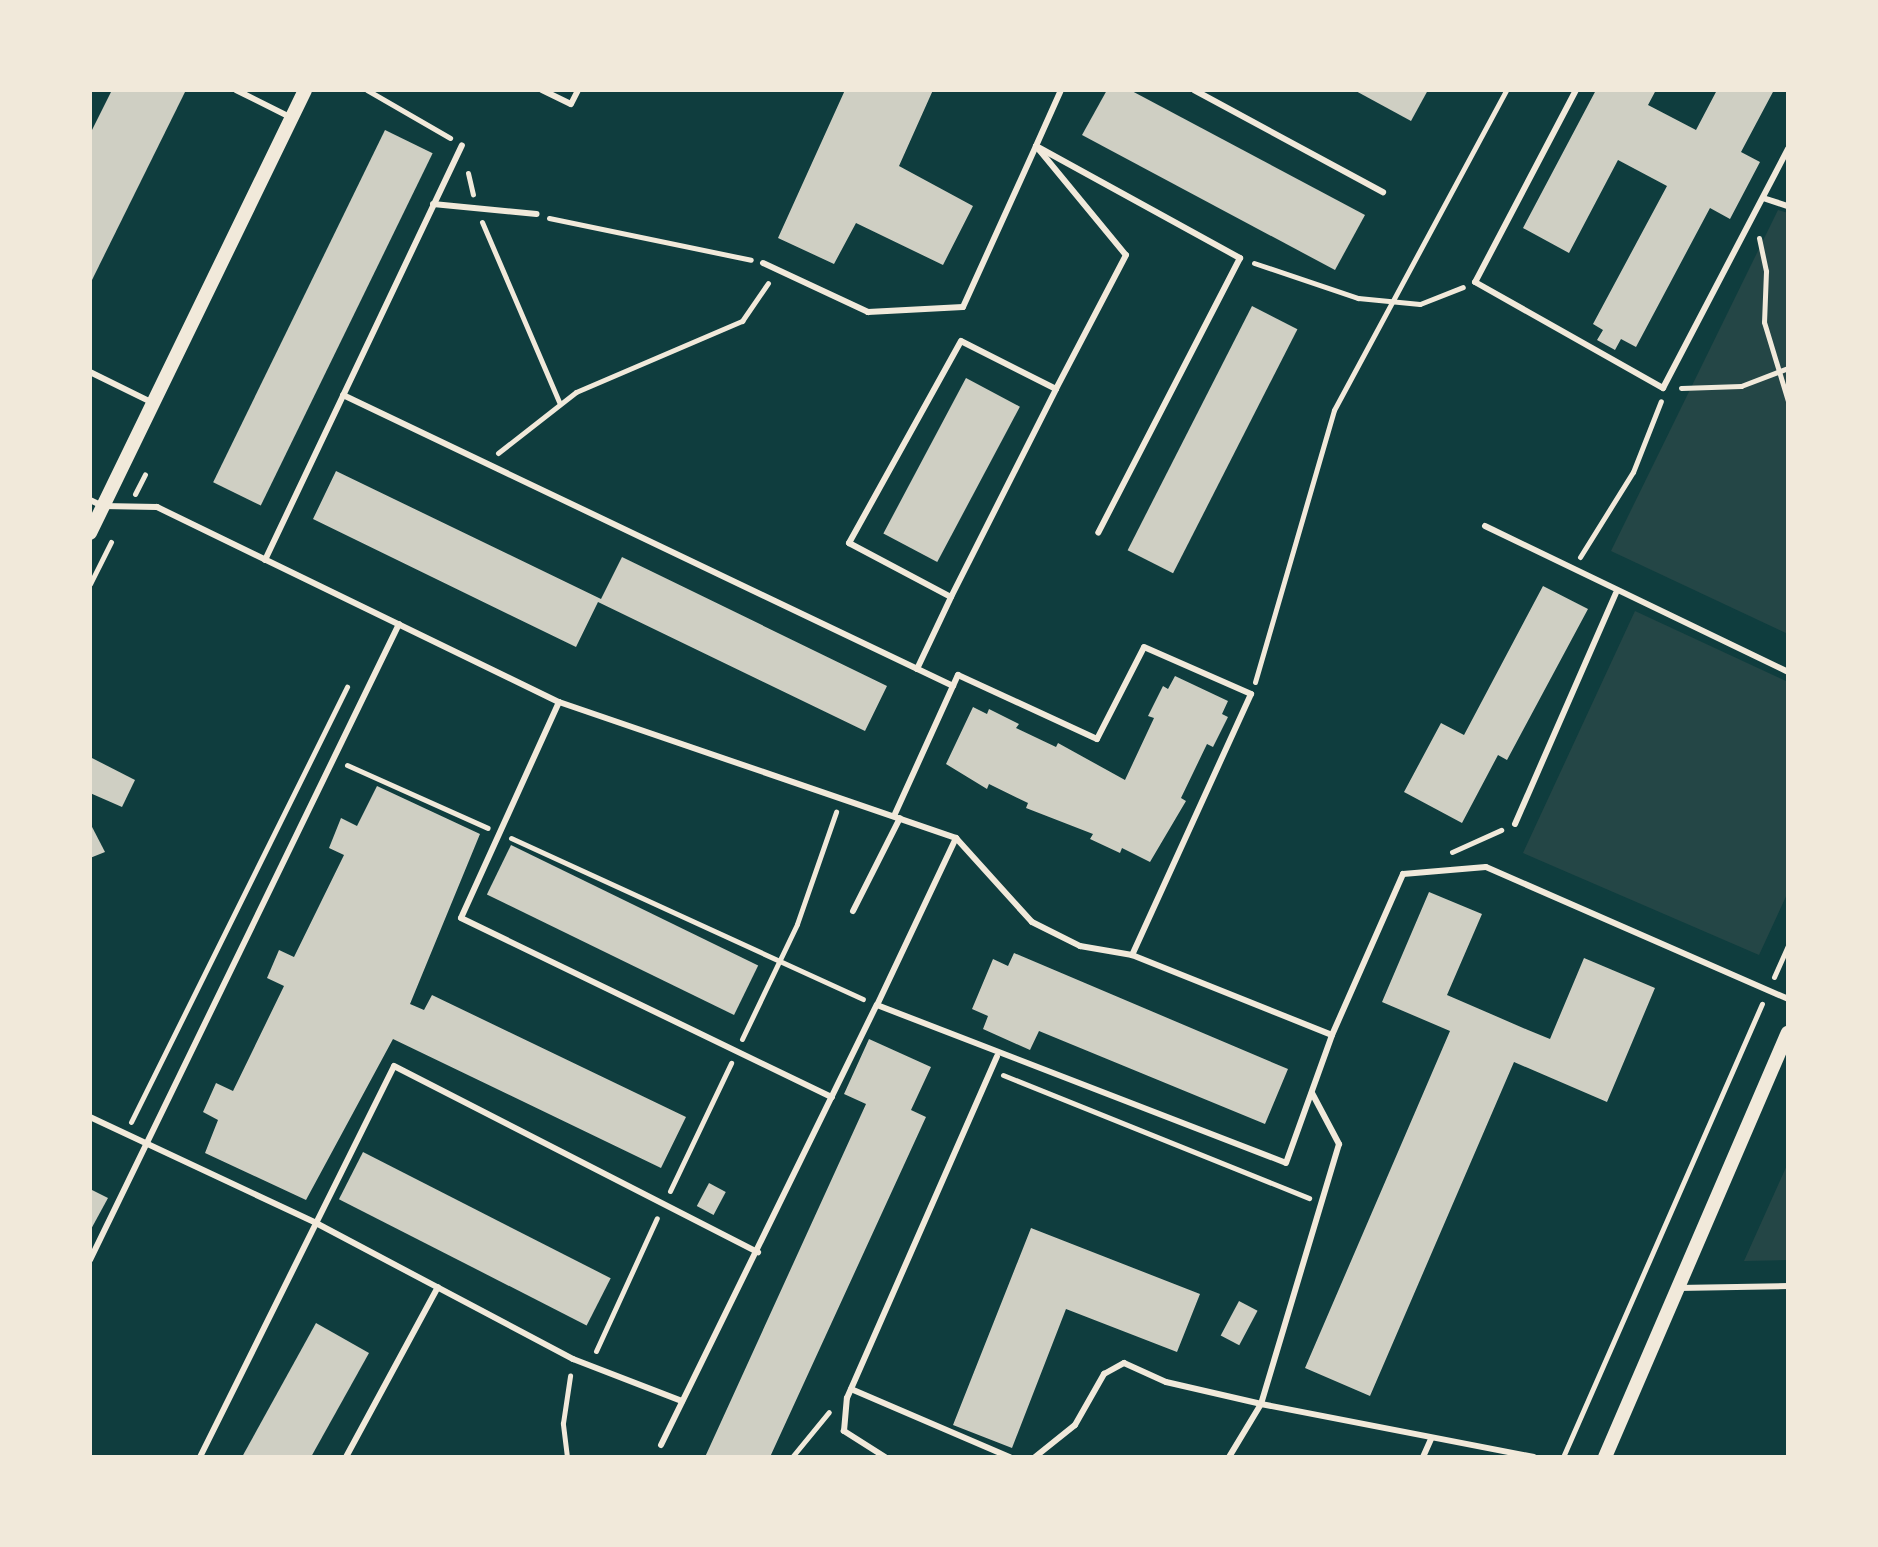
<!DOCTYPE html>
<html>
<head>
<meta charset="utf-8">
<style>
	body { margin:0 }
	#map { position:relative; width:1878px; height:1547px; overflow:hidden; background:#0f3d3e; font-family:"Roboto Condensed",sans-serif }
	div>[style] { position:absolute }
	.green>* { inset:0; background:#244646 }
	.building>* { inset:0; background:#cfcfc3; transform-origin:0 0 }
	.path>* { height:5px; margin:-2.5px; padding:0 2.5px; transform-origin:2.5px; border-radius:2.5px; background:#f1e9da }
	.service>* { height:6px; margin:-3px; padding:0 3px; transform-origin:3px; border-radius:3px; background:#f1e9da }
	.tertiary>* { height:14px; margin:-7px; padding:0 7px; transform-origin:7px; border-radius:7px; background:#f1e9da }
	span { translate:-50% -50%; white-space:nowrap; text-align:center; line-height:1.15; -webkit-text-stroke:6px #f1e9da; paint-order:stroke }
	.frame { position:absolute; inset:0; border:92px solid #f1e9da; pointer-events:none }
</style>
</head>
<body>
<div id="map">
	<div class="green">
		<div style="clip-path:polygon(1778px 210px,1788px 213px,1788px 634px,1611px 551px)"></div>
		<div style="clip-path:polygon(1635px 611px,1788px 682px,1788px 892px,1759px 955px,1523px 853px)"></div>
		<div style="clip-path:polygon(1788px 1163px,1788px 1260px,1744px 1261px)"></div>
	</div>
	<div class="building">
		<div style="clip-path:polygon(112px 90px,186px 90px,90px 284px,90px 134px)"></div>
		<div style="clip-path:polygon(845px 90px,933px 90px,899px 166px,973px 206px,943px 265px,856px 223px,834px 264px,778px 238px)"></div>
		<div style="clip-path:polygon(1107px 90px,1130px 90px,1365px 215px,1335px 270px,1082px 135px)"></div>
		<div style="clip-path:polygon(1354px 90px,1428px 90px,1411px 121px)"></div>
		<div style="clip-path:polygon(1596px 90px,1656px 90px,1648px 105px,1696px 130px,1717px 90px,1774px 90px,1741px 152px,1760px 162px,1730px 219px,1710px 208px,1636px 347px,1621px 339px,1615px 350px,1597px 340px,1603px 330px,1593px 324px,1667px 186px,1618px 160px,1569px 253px,1523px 228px)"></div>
		<div style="left:385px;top:130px;width:53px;height:392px;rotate:26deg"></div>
		<div style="left:1252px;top:306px;width:51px;height:274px;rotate:27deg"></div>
		<div style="left:966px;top:378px;width:61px;height:176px;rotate:28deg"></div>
		<div style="clip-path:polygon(336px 471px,601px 599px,622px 557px,887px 686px,865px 731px,598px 602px,576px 647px,313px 519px)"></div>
		<div style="clip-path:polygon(1543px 586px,1588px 609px,1507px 760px,1498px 755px,1462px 823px,1404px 792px,1441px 723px,1464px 735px)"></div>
		<div style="clip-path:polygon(1175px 676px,1228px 701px,1222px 714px,1228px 717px,1213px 747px,1207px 744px,1181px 798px,1186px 801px,1150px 862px,1122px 848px,1120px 853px,1090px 839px,1093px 834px,1026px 808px,1028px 803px,989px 784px,987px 789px,946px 764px,973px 707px,987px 714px,989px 709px,1019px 724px,1016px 728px,1056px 747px,1058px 743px,1125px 780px,1154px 718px,1148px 716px,1163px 686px,1168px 689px)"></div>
		<div style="clip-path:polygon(90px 757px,135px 780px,122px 807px,90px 793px)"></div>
		<div style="clip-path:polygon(377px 786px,480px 834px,410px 1004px,424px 1010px,432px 995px,686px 1117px,661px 1168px,393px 1039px,306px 1200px,205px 1153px,218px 1120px,203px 1112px,216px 1083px,233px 1091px,284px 986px,267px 978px,279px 950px,294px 957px,344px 855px,329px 848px,341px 818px,357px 826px)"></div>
		<div style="clip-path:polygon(90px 823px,105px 852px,90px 858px)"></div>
		<div style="left:511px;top:845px;width:275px;height:55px;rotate:26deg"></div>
		<div style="clip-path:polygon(1429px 892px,1482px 914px,1447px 995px,1528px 1030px,1550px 1039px,1584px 958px,1655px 988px,1607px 1102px,1514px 1062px,1370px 1396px,1305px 1368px,1450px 1031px,1382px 1002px)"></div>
		<div style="clip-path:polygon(1014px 953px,1288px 1069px,1265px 1124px,1039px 1031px,1030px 1050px,983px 1029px,988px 1016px,972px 1009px,993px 959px,1008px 966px)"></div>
		<div style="clip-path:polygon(869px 1039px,931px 1067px,911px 1110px,926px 1117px,770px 1457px,705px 1457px,866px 1104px,844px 1094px)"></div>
		<div style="left:363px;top:1152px;width:278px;height:53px;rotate:27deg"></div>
		<div style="left:709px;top:1183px;width:19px;height:26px;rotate:28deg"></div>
		<div style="clip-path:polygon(90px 1189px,108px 1198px,90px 1231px)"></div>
		<div style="clip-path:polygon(1031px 1228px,1200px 1294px,1177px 1352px,1066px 1309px,1012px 1448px,953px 1425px)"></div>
		<div style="left:1239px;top:1301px;width:21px;height:39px;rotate:28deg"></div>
		<div style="clip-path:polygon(316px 1323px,369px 1353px,311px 1457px,242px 1457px)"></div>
	</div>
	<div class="path">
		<div style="left:367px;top:90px;width:96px;rotate:30deg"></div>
		<div style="left:468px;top:173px;width:22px;rotate:77deg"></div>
		<div style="left:549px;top:218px;width:206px;rotate:11.7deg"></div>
		<div style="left:482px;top:222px;width:196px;rotate:66.8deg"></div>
		<div style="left:1759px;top:238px;width:34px;rotate:78deg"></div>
		<div style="left:1766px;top:271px;width:51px;rotate:92.2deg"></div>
		<div style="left:1764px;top:322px;width:83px;rotate:73.1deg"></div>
		<div style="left:1254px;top:263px;width:110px;rotate:18.6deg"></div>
		<div style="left:1358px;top:298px;width:62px;rotate:5.5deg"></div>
		<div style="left:1420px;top:304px;width:46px;rotate:-21.6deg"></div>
		<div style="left:1681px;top:388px;width:60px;rotate:-1.9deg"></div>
		<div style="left:1741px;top:386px;width:50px;rotate:-21deg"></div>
		<div style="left:498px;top:453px;width:99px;rotate:-38deg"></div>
		<div style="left:576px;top:392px;width:181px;rotate:-23.2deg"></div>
		<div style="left:742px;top:321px;width:46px;rotate:-55.6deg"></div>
		<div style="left:135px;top:494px;width:22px;rotate:-63deg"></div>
		<div style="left:1580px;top:557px;width:100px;rotate:-58.1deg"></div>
		<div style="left:1633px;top:472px;width:76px;rotate:-68.5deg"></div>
		<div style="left:90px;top:584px;width:47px;rotate:-63.4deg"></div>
		<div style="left:1255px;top:682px;width:283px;rotate:-73.8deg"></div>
		<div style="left:1334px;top:410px;width:363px;rotate:-61.7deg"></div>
		<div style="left:347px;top:765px;width:154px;rotate:24.1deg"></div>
		<div style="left:511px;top:838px;width:387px;rotate:24.6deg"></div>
		<div style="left:1452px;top:852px;width:54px;rotate:-24.2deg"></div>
		<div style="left:1774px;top:977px;width:35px;rotate:-66deg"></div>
		<div style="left:742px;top:1039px;width:127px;rotate:-64.4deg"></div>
		<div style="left:797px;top:924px;width:119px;rotate:-70.8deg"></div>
		<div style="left:1003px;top:1075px;width:330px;rotate:21.9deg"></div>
		<div style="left:131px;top:1122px;width:486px;rotate:-63.6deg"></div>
		<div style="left:670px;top:1191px;width:142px;rotate:-64.5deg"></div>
		<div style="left:596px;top:1351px;width:146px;rotate:-65.4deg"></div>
		<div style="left:567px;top:1457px;width:34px;rotate:-97deg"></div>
		<div style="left:563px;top:1423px;width:48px;rotate:-81.5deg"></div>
		<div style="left:792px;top:1457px;width:58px;rotate:-50.6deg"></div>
		<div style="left:1563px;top:1457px;width:495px;rotate:-66.3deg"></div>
	</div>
	<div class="service">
		<div style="left:236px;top:90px;width:60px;rotate:26.6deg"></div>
		<div style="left:542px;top:90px;width:32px;rotate:26deg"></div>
		<div style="left:571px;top:104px;width:16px;rotate:-63deg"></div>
		<div style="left:1061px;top:90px;width:61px;rotate:114.1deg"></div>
		<div style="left:1036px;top:146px;width:233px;rotate:28.8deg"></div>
		<div style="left:1240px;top:258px;width:309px;rotate:117.3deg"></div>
		<div style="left:1194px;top:90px;width:215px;rotate:28.4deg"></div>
		<div style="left:1576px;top:90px;width:217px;rotate:117.7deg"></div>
		<div style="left:1475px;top:282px;width:216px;rotate:29.4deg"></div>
		<div style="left:1663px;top:388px;width:270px;rotate:-62.4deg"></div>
		<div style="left:1763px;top:198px;width:26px;rotate:18deg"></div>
		<div style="left:433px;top:204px;width:104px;rotate:5.5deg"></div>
		<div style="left:763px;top:263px;width:116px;rotate:25deg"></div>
		<div style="left:868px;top:312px;width:95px;rotate:-3deg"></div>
		<div style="left:963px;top:307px;width:177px;rotate:-65.6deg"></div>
		<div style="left:1036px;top:146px;width:141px;rotate:50.5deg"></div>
		<div style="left:1126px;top:255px;width:151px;rotate:117.6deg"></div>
		<div style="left:1056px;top:389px;width:106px;rotate:-153.2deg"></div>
		<div style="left:961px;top:341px;width:231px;rotate:119deg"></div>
		<div style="left:849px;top:543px;width:115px;rotate:27.9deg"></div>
		<div style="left:951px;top:597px;width:233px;rotate:-63.2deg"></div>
		<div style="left:90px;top:372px;width:70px;rotate:26.2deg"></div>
		<div style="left:343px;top:395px;width:676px;rotate:25.5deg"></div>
		<div style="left:90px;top:500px;width:14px;rotate:25deg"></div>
		<div style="left:103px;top:506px;width:54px;rotate:1.1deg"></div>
		<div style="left:157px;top:507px;width:447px;rotate:25.9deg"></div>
		<div style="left:559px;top:702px;width:420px;rotate:18.9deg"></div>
		<div style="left:956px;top:838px;width:113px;rotate:47.9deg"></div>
		<div style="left:1032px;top:922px;width:54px;rotate:26.6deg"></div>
		<div style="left:1080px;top:946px;width:53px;rotate:9.8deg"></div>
		<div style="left:1132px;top:955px;width:215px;rotate:21.8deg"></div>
		<div style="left:1332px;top:1035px;width:176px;rotate:-66.2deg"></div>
		<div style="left:1403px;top:874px;width:83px;rotate:-4.8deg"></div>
		<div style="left:1486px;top:867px;width:330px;rotate:23.6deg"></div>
		<div style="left:1485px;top:526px;width:336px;rotate:25.7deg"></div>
		<div style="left:265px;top:560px;width:459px;rotate:-64.6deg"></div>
		<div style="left:917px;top:669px;width:80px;rotate:-64.7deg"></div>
		<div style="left:559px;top:702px;width:237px;rotate:114.4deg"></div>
		<div style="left:461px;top:918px;width:412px;rotate:25.8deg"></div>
		<div style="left:894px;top:816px;width:155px;rotate:-65.6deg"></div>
		<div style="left:958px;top:675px;width:153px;rotate:24.7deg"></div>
		<div style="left:1097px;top:739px;width:103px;rotate:-62.9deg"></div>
		<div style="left:1144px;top:647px;width:117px;rotate:23.7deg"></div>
		<div style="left:1251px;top:694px;width:287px;rotate:114.5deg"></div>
		<div style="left:1515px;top:824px;width:252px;rotate:-66.4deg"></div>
		<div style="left:956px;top:838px;width:185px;rotate:115.3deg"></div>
		<div style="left:877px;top:1005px;width:438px;rotate:21.1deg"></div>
		<div style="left:1286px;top:1163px;width:136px;rotate:-70.2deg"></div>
		<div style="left:853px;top:911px;width:104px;rotate:-63.2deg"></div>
		<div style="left:1312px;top:1093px;width:58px;rotate:62.1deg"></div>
		<div style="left:1339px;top:1144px;width:271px;rotate:106.7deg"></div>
		<div style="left:1261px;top:1404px;width:278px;rotate:11deg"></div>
		<div style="left:90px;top:1117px;width:250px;rotate:25.1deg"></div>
		<div style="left:316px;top:1223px;width:291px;rotate:27.9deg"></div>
		<div style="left:573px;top:1359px;width:117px;rotate:21.1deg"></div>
		<div style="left:90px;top:1260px;width:707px;rotate:-64.09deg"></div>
		<div style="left:1678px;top:1288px;width:110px;rotate:-1deg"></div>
		<div style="left:851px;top:1389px;width:173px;rotate:23.2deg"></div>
		<div style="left:661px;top:1445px;width:490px;rotate:-63.9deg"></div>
		<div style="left:200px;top:1457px;width:436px;rotate:-63.6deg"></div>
		<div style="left:394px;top:1066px;width:409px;rotate:27.1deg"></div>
		<div style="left:346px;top:1457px;width:193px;rotate:-61.6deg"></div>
		<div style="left:885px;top:1457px;width:49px;rotate:-147.6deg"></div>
		<div style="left:844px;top:1431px;width:33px;rotate:-85deg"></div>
		<div style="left:847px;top:1398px;width:373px;rotate:-66.3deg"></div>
		<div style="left:1035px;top:1457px;width:51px;rotate:-38.7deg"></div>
		<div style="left:1075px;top:1425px;width:59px;rotate:-60.4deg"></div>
		<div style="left:1104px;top:1374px;width:23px;rotate:-29deg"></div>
		<div style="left:1124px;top:1363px;width:46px;rotate:24.3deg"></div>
		<div style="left:1166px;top:1382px;width:98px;rotate:13deg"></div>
		<div style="left:1261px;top:1404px;width:62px;rotate:121.1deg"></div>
		<div style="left:1423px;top:1457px;width:20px;rotate:-66deg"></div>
	</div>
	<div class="tertiary">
		<div style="left:90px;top:533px;width:492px;rotate:-64.1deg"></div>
		<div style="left:1605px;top:1457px;width:462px;rotate:-66.7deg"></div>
	</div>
	<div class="frame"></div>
</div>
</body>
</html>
